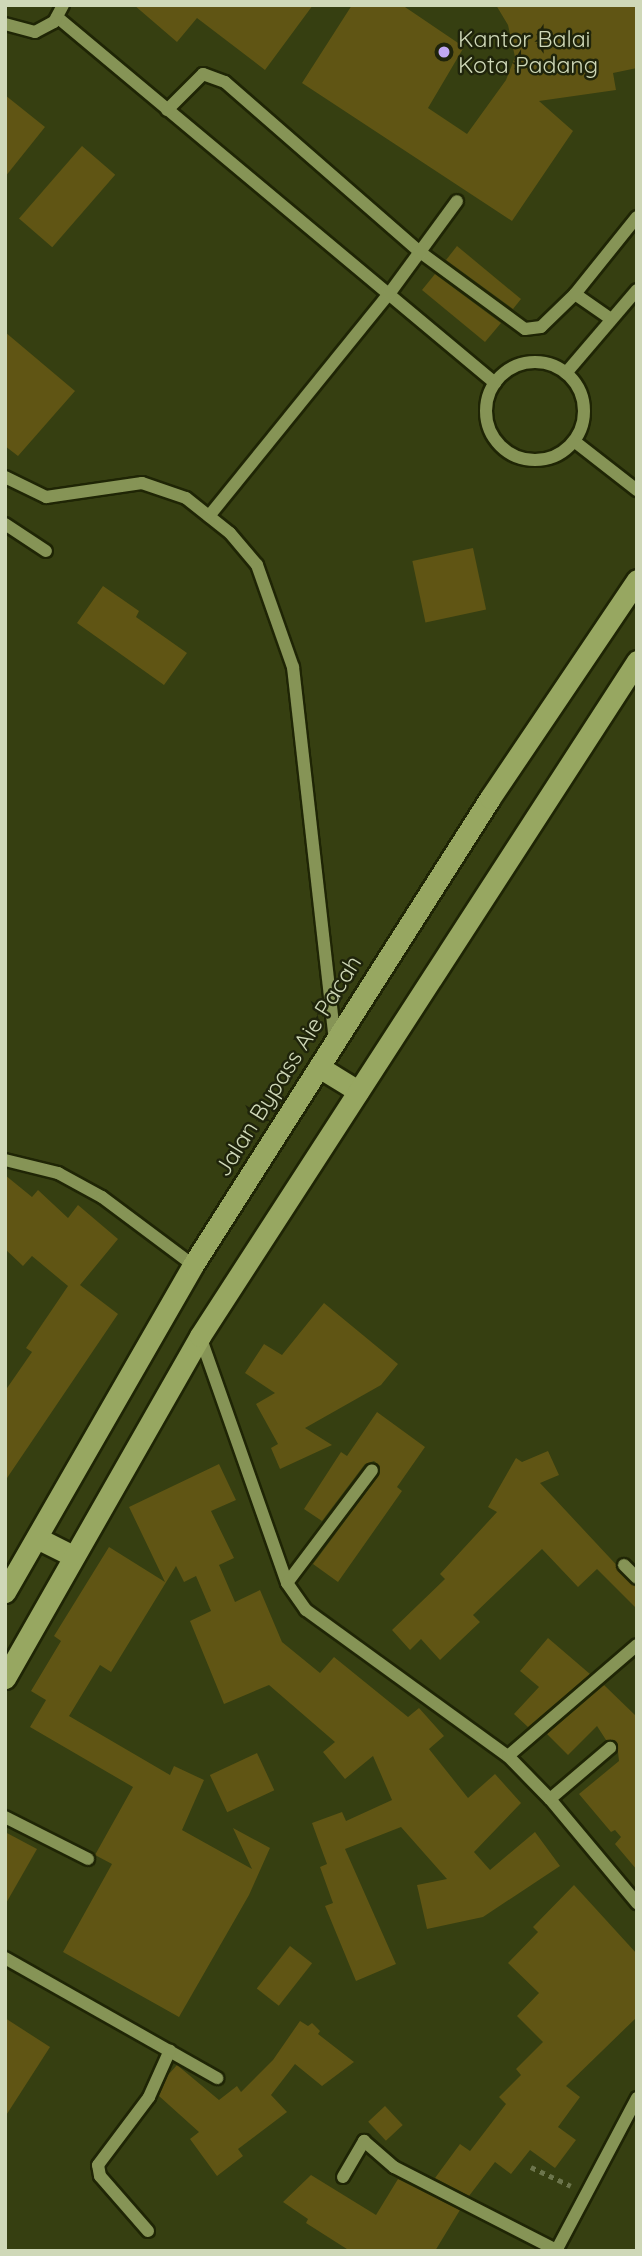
<!DOCTYPE html>
<html>
<head>
<meta charset="utf-8">
<style>
	body { margin:0 }
	#map { position:relative; width:642px; height:2256px; overflow:hidden; background:#363f11; font-family:Quicksand,sans-serif }
	div>[style] { position:absolute }
	.building>* { inset:0; background:#605514; transform-origin:0 0 }
	.path>* { height:4.5px; margin-top:-2.25px; transform-origin:0; background:repeating-linear-gradient(90deg,#6c754c 0 5px,transparent 0 10px) }
	.roads { filter:drop-shadow(2px 0 #1f2505) drop-shadow(-2px 0 #1f2505) drop-shadow(0 2px #1f2505) drop-shadow(0 -2px #1f2505) }
	.minor>* { height:12px; margin:-6px; padding:0 6px; transform-origin:6px; border-radius:6px; background:#869456 }
	.minor>.ring { margin:-6px; padding:0; box-sizing:content-box; background:none; border:12px solid #869456; border-radius:50% }
	.highway>* { height:21px; margin:-10.5px; padding:0 10.5px; transform-origin:10.5px; border-radius:10.5px; background:#97a761 }
	.dots>* { width:19px; height:19px; translate:-50% -50%; box-sizing:border-box; border:4px solid #1f240b; border-radius:50% }
	span { translate:-50% -50%; white-space:nowrap; text-align:center; line-height:1.15; -webkit-text-stroke:5px #1f240b; paint-order:stroke }
	.poi-label { font-size:23px; color:#cfd8b8 }
	.left { translate:0 -50%; text-align:left }
	.street-label { font-size:23px; color:#cfd8b8 }
	.frame { position:absolute; inset:0; border:7px solid #cfd8b8; pointer-events:none }
</style>
</head>
<body>
<div id="map">
	<div class="building">
		<div style="clip-path:polygon(134px 5px,313px 5px,265px 70px,197px 18px,177px 42px)"></div>
		<div style="clip-path:polygon(352px 5px,402px 5px,464px 47px,428px 108px,467px 134px,506px 80px,515px 57px,508px 25px,496px 5px,637px 5px,637px 68px,613px 73px,616px 90px,539px 101px,573px 131px,512px 221px,302px 83px)"></div>
		<div style="clip-path:polygon(5px 95px,45px 127px,5px 177px)"></div>
		<div style="left:82px;top:146px;width:44px;height:96px;rotate:41deg"></div>
		<div style="clip-path:polygon(457px 246px,521px 299px,513px 309px,446px 260px)"></div>
		<div style="clip-path:polygon(435px 274px,501px 323px,485px 342px,422px 290px)"></div>
		<div style="clip-path:polygon(5px 332px,75px 391px,18px 456px,5px 446px)"></div>
		<div style="left:473px;top:548px;width:63px;height:62px;rotate:78deg"></div>
		<div style="clip-path:polygon(103px 586px,139px 611px,136px 617px,187px 653px,164px 685px,77px 623px)"></div>
		<div style="clip-path:polygon(5px 1175px,32px 1197px,38px 1190px,68px 1218px,78px 1205px,118px 1239px,80px 1285px,118px 1314px,5px 1481px,5px 1391px,32px 1352px,26px 1348px,68px 1286px,32px 1256px,23px 1266px,5px 1249px)"></div>
		<div style="clip-path:polygon(324px 1303px,398px 1364px,381px 1385px,305px 1428px,332px 1445px,280px 1469px,271px 1448px,278px 1444px,256px 1404px,275px 1393px,245px 1373px,264px 1344px,282px 1355px)"></div>
		<div style="clip-path:polygon(377px 1412px,425px 1447px,397px 1487px,402px 1491px,338px 1582px,313px 1564px,379px 1475px,380px 1466px,374px 1461px,365px 1464px,322px 1521px,304px 1509px,341px 1452px,347px 1456px)"></div>
		<div style="clip-path:polygon(548px 1451px,559px 1475px,540px 1483px,637px 1587px,637px 1609px,597px 1569px,578px 1587px,542px 1549px,473px 1615px,480px 1622px,440px 1660px,421px 1639px,410px 1650px,392px 1630px,445px 1579px,440px 1574px,497px 1512px,488px 1507px,516px 1458px,522px 1462px)"></div>
		<div style="clip-path:polygon(219px 1464px,236px 1500px,211px 1511px,234px 1558px,219px 1565px,235px 1602px,260px 1590px,282px 1642px,320px 1673px,334px 1657px,408px 1717px,419px 1708px,444px 1736px,429px 1749px,468px 1798px,495px 1774px,521px 1803px,474px 1852px,490px 1870px,535px 1832px,560px 1866px,483px 1917px,427px 1929px,417px 1885px,447px 1879px,401px 1827px,345px 1849px,396px 1964px,356px 1981px,325px 1906px,333px 1903px,320px 1867px,327px 1864px,312px 1823px,342px 1812px,346px 1821px,392px 1800px,373px 1756px,345px 1779px,323px 1752px,335px 1742px,269px 1685px,224px 1704px,190px 1621px,211px 1611px,196px 1576px,184px 1582px,176px 1566px,111px 1672px,100px 1665px,69px 1716px,170px 1775px,174px 1766px,204px 1780px,182px 1830px,252px 1869px,233px 1828px,270px 1848px,249px 1895px,179px 2017px,63px 1952px,112px 1864px,95px 1855px,133px 1787px,30px 1727px,46px 1700px,31px 1691px,61px 1641px,54px 1636px,109px 1547px,165px 1582px,129px 1507px)"></div>
		<div style="clip-path:polygon(548px 1638px,590px 1674px,528px 1727px,514px 1714px,539px 1687px,520px 1671px)"></div>
		<div style="clip-path:polygon(604px 1685px,637px 1717px,637px 1870px,615px 1844px,621px 1837px,615px 1830px,611px 1832px,579px 1794px,619px 1761px,617px 1743px,606px 1740px,597px 1726px,568px 1755px,547px 1734px)"></div>
		<div style="left:257px;top:1753px;width:41px;height:52px;rotate:65deg"></div>
		<div style="clip-path:polygon(5px 1832px,37px 1849px,5px 1905px)"></div>
		<div style="clip-path:polygon(574px 1885px,637px 1954px,637px 2017px,566px 2086px,580px 2097px,558px 2127px,576px 2140px,555px 2168px,530px 2150px,511px 2174px,495px 2162px,469px 2196px,435px 2178px,460px 2144px,470px 2151px,506px 2104px,499px 2097px,521px 2075px,516px 2069px,543px 2042px,517px 2016px,539px 1993px,508px 1963px,538px 1932px,533px 1927px)"></div>
		<div style="left:290px;top:1946px;width:28px;height:54px;rotate:38deg"></div>
		<div style="clip-path:polygon(5px 2018px,50px 2047px,5px 2117px)"></div>
		<div style="clip-path:polygon(300px 2021px,308px 2026px,312px 2023px,320px 2031px,318px 2034px,354px 2062px,322px 2086px,295px 2064px,271px 2095px,287px 2112px,238px 2149px,243px 2156px,217px 2176px,190px 2139px,199px 2132px,159px 2096px,168px 2075px,177px 2065px,219px 2100px,237px 2086px,241px 2092px,273px 2060px)"></div>
		<div style="left:385px;top:2106px;width:26px;height:23px;rotate:47deg"></div>
		<div style="clip-path:polygon(311px 2175px,376px 2215px,398px 2179px,460px 2210px,435px 2251px,350px 2251px,306px 2223px,308px 2219px,283px 2202px)"></div>
	</div>
	<div class="path">
		<div style="left:531px;top:2167px;width:44px;rotate:25.4deg"></div>
	</div>
	<div class="roads">
		<div class="minor">
			<div style="left:57px;top:17px;width:571px;rotate:39.88deg"></div>
			<div style="left:5px;top:24px;width:31px;rotate:15deg"></div>
			<div style="left:35px;top:32px;width:21px;rotate:-28deg"></div>
			<div style="left:54px;top:22px;width:19px;rotate:-62deg"></div>
			<div style="left:167px;top:110px;width:51px;rotate:-45deg"></div>
			<div style="left:203px;top:74px;width:23px;rotate:20deg"></div>
			<div style="left:225px;top:82px;width:259px;rotate:41.1deg"></div>
			<div style="left:420px;top:252px;width:130px;rotate:36.3deg"></div>
			<div style="left:525px;top:329px;width:16px;rotate:-7deg"></div>
			<div style="left:541px;top:327px;width:47px;rotate:-44.1deg"></div>
			<div style="left:575px;top:294px;width:99px;rotate:-51.2deg"></div>
			<div style="left:575px;top:294px;width:44px;rotate:34.8deg"></div>
			<div class="ring" style="left:486px;top:362px;width:86px;height:86px"></div>
			<div style="left:566px;top:373px;width:109px;rotate:-49.5deg"></div>
			<div style="left:574px;top:441px;width:80px;rotate:37.9deg"></div>
			<div style="left:5px;top:477px;width:46px;rotate:26deg"></div>
			<div style="left:46px;top:497px;width:97px;rotate:-8.3deg"></div>
			<div style="left:142px;top:483px;width:46px;rotate:18.8deg"></div>
			<div style="left:186px;top:498px;width:56px;rotate:38.5deg"></div>
			<div style="left:230px;top:533px;width:42px;rotate:49.8deg"></div>
			<div style="left:257px;top:565px;width:108px;rotate:70.6deg"></div>
			<div style="left:293px;top:667px;width:375px;rotate:83.6deg"></div>
			<div style="left:209px;top:516px;width:286px;rotate:-51deg"></div>
			<div style="left:389px;top:294px;width:115px;rotate:-53.8deg"></div>
			<div style="left:5px;top:524px;width:49px;rotate:33.4deg"></div>
			<div style="left:5px;top:1160px;width:55px;rotate:13.8deg"></div>
			<div style="left:58px;top:1173px;width:50px;rotate:28.6deg"></div>
			<div style="left:102px;top:1197px;width:114px;rotate:36.8deg"></div>
			<div style="left:200px;top:1336px;width:262px;rotate:70.6deg"></div>
			<div style="left:287px;top:1583px;width:33px;rotate:55deg"></div>
			<div style="left:306px;top:1610px;width:249px;rotate:35.9deg"></div>
			<div style="left:508px;top:1756px;width:60px;rotate:45.7deg"></div>
			<div style="left:550px;top:1799px;width:136px;rotate:50.1deg"></div>
			<div style="left:624px;top:1565px;width:18px;rotate:45deg"></div>
			<div style="left:287px;top:1583px;width:141px;rotate:-53deg"></div>
			<div style="left:508px;top:1756px;width:170px;rotate:-40.7deg"></div>
			<div style="left:550px;top:1799px;width:79px;rotate:-40.4deg"></div>
			<div style="left:5px;top:1817px;width:93px;rotate:26.8deg"></div>
			<div style="left:5px;top:1958px;width:244px;rotate:29.5deg"></div>
			<div style="left:343px;top:2177px;width:42px;rotate:-59.7deg"></div>
			<div style="left:364px;top:2141px;width:40px;rotate:41deg"></div>
			<div style="left:394px;top:2167px;width:182px;rotate:27.1deg"></div>
			<div style="left:148px;top:2231px;width:73px;rotate:-131.1deg"></div>
			<div style="left:100px;top:2176px;width:11px;rotate:-100deg"></div>
			<div style="left:98px;top:2165px;width:85px;rotate:-53.1deg"></div>
			<div style="left:149px;top:2097px;width:51px;rotate:-65.9deg"></div>
			<div style="left:556px;top:2251px;width:173px;rotate:-62.1deg"></div>
		</div>
		<div class="highway">
			<div style="left:319px;top:1067px;width:46px;rotate:31.6deg"></div>
			<div style="left:37px;top:1538px;width:40px;rotate:26.6deg"></div>
			<div style="left:5px;top:1592px;width:377px;rotate:-60.1deg"></div>
			<div style="left:193px;top:1265px;width:553px;rotate:-57.54deg"></div>
			<div style="left:490px;top:798px;width:263px;rotate:-56deg"></div>
			<div style="left:5px;top:1678px;width:394px;rotate:-60.3deg"></div>
			<div style="left:200px;top:1336px;width:804px;rotate:-57.08deg"></div>
		</div>
	</div>
	<div class="dots">
		<div style="left:444px;top:52px;background:#c1a8f3"></div>
	</div>
	<div class="poi-label">
		<span class="left" style="left:458px;top:52px">Kantor Balai<br>Kota Padang</span>
	</div>
	<div class="street-label">
		<span style="left:288px;top:1066px;rotate:-58deg">Jalan Bypass Aie Pacah</span>
	</div>
	<div class="frame"></div>
</div>
</body>
</html>
